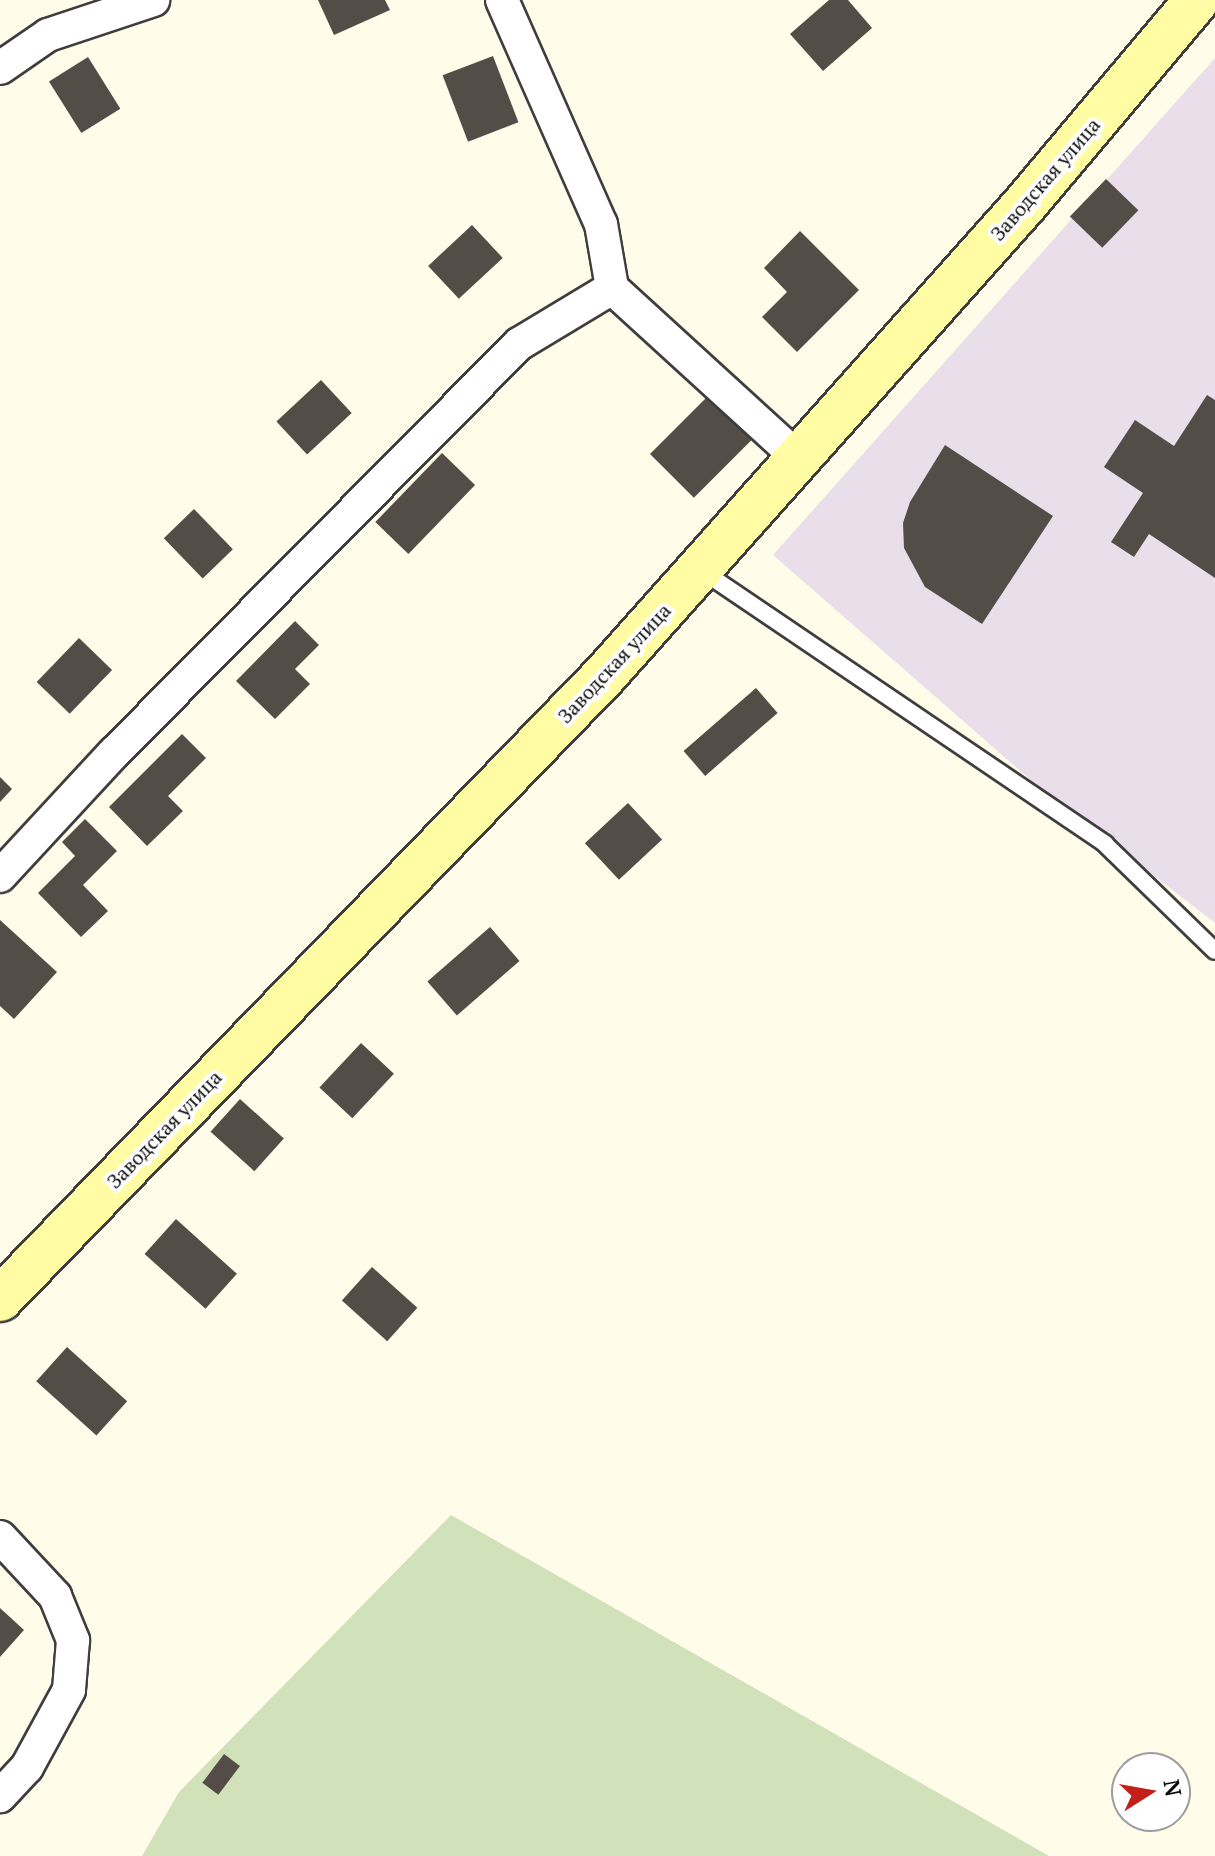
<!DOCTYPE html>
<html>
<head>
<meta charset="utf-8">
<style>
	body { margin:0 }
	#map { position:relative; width:1215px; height:1856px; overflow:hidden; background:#fffce9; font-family:"PT Serif",serif }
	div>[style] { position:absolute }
	.industrial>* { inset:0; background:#eadeeb }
	.cemetery>* { inset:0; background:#d1e1b9 }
	.building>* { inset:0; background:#544d47; transform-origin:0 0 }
	.roads { filter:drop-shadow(2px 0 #3e3e3e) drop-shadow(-2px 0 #3e3e3e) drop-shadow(0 2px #3e3e3e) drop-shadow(0 -2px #3e3e3e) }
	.lane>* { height:16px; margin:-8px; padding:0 8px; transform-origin:8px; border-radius:8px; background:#fff }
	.street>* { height:32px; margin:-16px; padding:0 16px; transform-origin:16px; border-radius:16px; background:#fff }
	.secondary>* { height:44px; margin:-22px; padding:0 22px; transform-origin:22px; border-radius:22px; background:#fffca4 }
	span { translate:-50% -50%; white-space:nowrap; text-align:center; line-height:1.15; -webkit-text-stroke:8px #fff; paint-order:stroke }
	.street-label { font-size:20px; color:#0b0b0b }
	.north { position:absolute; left:1111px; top:1752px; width:80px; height:80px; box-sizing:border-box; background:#fff; border:2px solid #9d9d9d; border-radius:50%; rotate:79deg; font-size:22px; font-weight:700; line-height:32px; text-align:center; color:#0b0b0b }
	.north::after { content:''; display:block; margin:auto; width:28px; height:36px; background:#c3201b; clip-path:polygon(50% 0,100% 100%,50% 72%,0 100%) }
</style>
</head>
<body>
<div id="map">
	<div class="industrial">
		<div style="clip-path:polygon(1215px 58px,1215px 923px,1033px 782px,773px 555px)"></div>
	</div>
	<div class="cemetery">
		<div style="clip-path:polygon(451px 1515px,1049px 1856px,142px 1856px,179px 1792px)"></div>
	</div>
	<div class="building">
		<div style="clip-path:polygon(318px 0,385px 0,390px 10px,334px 35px)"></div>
		<div style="clip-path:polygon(829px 0,848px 0,872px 28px,823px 71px,790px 34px)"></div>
		<div style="left:493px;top:56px;width:71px;height:54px;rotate:69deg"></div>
		<div style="left:88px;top:57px;width:61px;height:46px;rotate:58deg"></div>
		<div style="left:1106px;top:179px;width:45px;height:52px;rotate:44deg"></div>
		<div style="left:472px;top:225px;width:45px;height:60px;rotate:47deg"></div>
		<div style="clip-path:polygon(800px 231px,859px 290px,797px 352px,762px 317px,787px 292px,764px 268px)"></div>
		<div style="left:321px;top:380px;width:45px;height:61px;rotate:47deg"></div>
		<div style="clip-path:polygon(1207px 395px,1215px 400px,1215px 578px,1149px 534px,1134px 557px,1111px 542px,1143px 493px,1104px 467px,1135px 420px,1174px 446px)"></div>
		<div style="left:708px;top:396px;width:62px;height:82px;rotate:45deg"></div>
		<div style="clip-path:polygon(945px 445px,1053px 516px,982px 624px,925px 587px,904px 548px,903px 523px,910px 502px)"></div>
		<div style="left:442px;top:453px;width:46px;height:96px;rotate:44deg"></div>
		<div style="left:194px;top:509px;width:56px;height:42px;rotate:46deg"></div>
		<div style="clip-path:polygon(295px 621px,319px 645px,295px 669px,310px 684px,275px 719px,236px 681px)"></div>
		<div style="left:79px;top:638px;width:46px;height:61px;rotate:44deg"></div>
		<div style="left:756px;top:688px;width:33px;height:96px;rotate:49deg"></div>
		<div style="clip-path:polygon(182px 734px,206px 758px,168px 796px,183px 811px,147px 846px,109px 807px)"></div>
		<div style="clip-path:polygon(0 777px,12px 789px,0 802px)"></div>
		<div style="left:628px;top:803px;width:50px;height:59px;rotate:47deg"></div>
		<div style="clip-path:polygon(85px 819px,117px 851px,83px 885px,108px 911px,81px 937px,38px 893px,75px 856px,62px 842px)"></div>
		<div style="clip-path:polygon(0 920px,57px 972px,14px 1019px,0 1006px)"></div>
		<div style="left:490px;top:927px;width:45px;height:83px;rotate:49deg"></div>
		<div style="left:361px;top:1043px;width:45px;height:61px;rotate:43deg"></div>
		<div style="left:240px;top:1099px;width:59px;height:44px;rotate:42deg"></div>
		<div style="left:176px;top:1219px;width:82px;height:47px;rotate:42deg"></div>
		<div style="left:372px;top:1267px;width:61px;height:45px;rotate:42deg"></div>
		<div style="left:67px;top:1347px;width:81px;height:46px;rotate:42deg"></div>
		<div style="clip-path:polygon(0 1608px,24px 1630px,0 1657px)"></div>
		<div style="left:224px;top:1754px;width:20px;height:36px;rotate:37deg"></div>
	</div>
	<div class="roads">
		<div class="lane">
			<div style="left:701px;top:570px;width:488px;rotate:34.1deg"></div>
			<div style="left:1105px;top:844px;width:153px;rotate:44.2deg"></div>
		</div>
		<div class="street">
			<div style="left:502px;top:0;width:245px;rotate:66.2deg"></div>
			<div style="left:601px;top:224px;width:65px;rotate:80.2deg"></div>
			<div style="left:612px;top:288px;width:252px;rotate:42.4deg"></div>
			<div style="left:0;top:68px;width:58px;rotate:-34.5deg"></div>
			<div style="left:48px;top:35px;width:111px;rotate:-18.4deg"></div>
			<div style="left:0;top:876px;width:168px;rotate:-47.2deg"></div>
			<div style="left:114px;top:753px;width:576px;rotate:-45.28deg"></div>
			<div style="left:519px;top:344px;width:109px;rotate:-31.1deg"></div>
			<div style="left:0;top:1537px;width:81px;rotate:47deg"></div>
			<div style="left:55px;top:1596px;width:48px;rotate:67.8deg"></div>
			<div style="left:73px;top:1640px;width:50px;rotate:94.6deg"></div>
			<div style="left:69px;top:1690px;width:88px;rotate:118.6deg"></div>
			<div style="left:27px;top:1767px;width:40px;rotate:133deg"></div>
		</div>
		<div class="secondary">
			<div style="left:0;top:1299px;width:868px;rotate:-45.89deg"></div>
			<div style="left:604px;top:676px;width:634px;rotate:-48.26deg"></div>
			<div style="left:1026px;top:203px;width:265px;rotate:-49.9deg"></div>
		</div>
	</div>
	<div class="street-label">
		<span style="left:1045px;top:179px;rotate:-49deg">Заводская улица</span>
		<span style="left:614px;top:663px;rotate:-47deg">Заводская улица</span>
		<span style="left:164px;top:1129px;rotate:-46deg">Заводская улица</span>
	</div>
	<div class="north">N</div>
</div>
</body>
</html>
